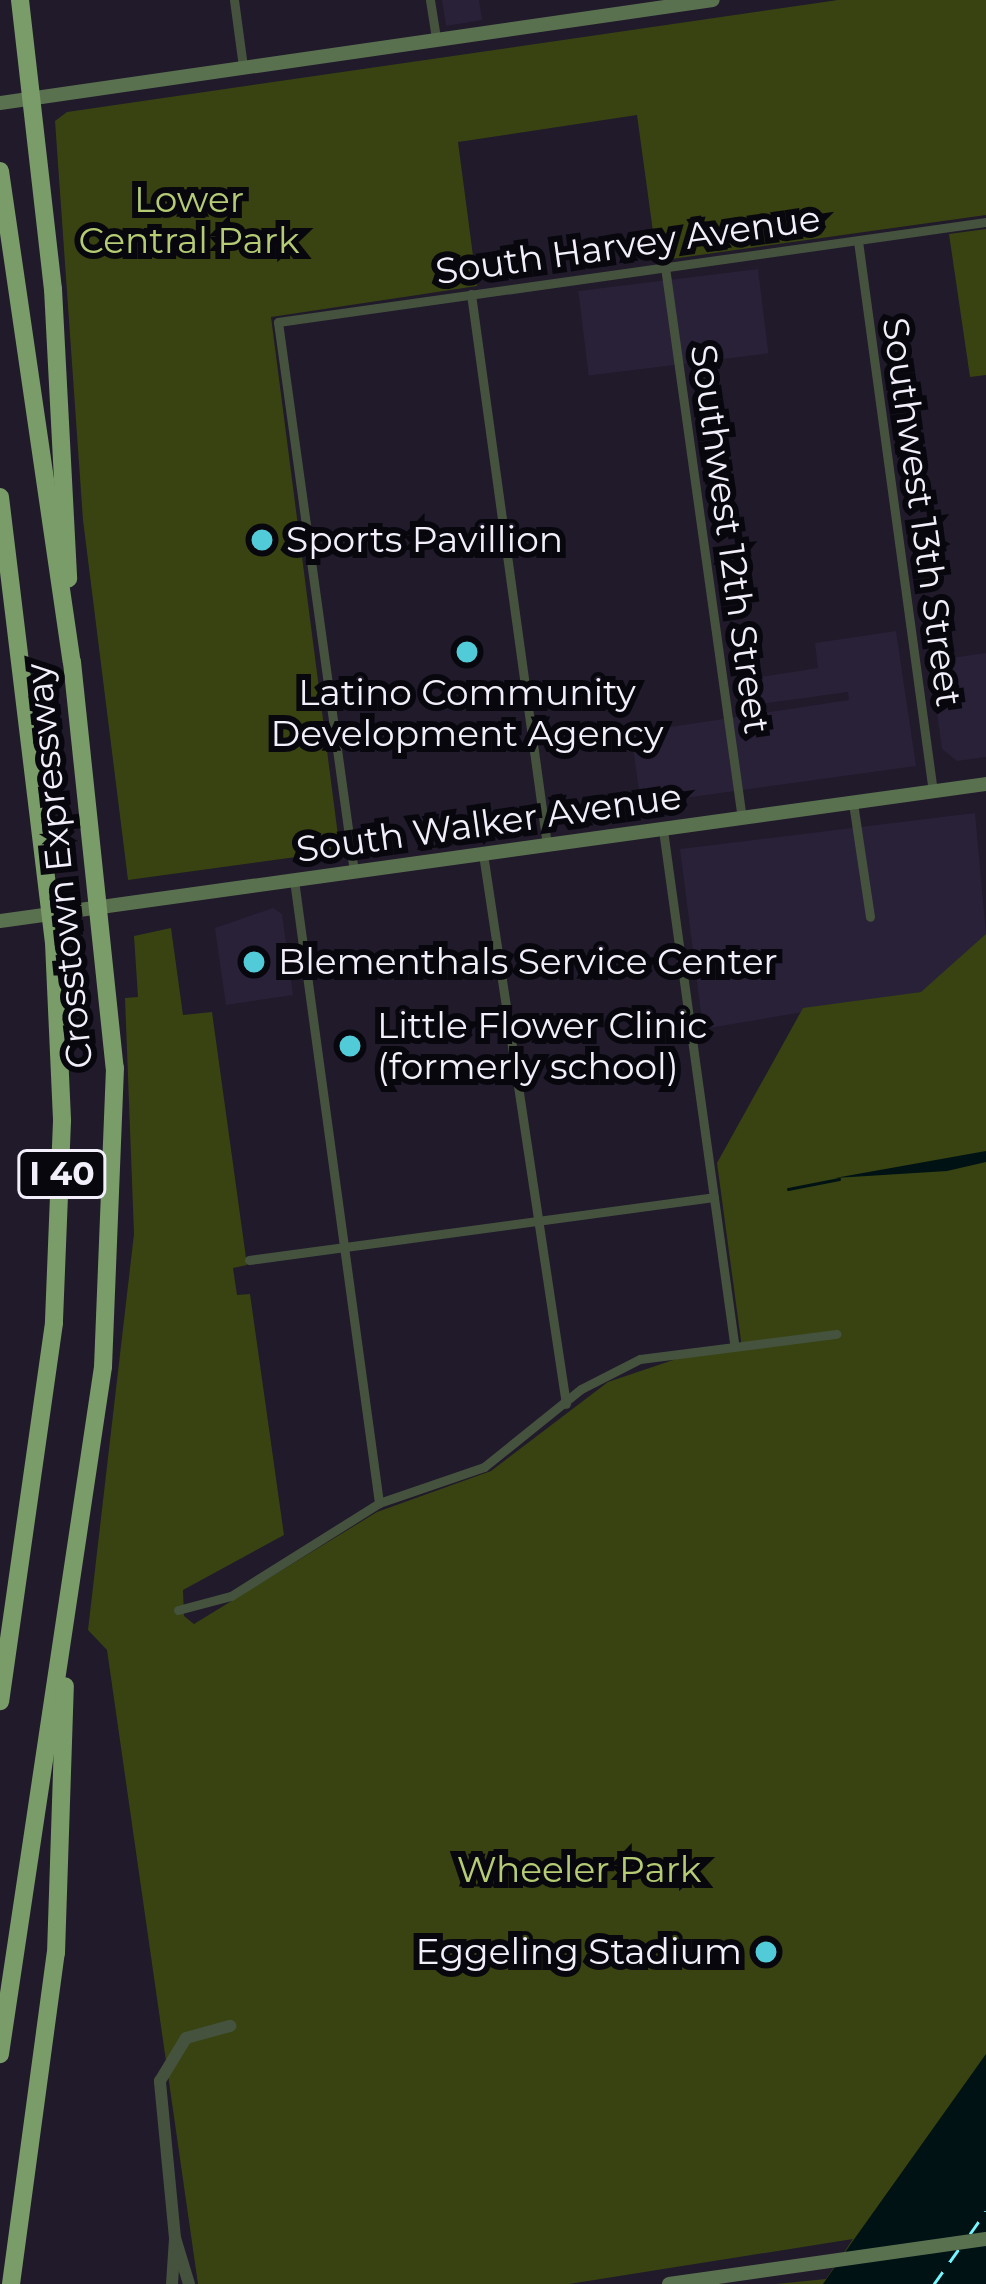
<!DOCTYPE html>
<html>
<head>
<meta charset="utf-8">
<style>
	body { margin:0 }
	#map { position:relative; width:986px; height:2284px; overflow:hidden; background:#201a2b; font-family:Montserrat,sans-serif }
	div>[style] { position:absolute }
	.built>* { inset:0; background:#292138; transform-origin:0 0 }
	.green>* { inset:0; background:#384311 }
	.water>* { inset:0; background:#001214 }
	.stream>* { height:3px; margin:-1.5px; padding:0 1.5px; transform-origin:1.5px; border-radius:1.5px; background:#001214 }
	.ferry>* { height:3px; margin-top:-1.5px; transform-origin:0; background:repeating-linear-gradient(90deg,#75f5fd 0 15px,transparent 0 27px) }
	.minor>* { height:9px; margin:-4.5px; padding:0 4.5px; transform-origin:4.5px; border-radius:4.5px; background:#45533e }
	.tertiary>* { height:12px; margin:-6px; padding:0 6px; transform-origin:6px; border-radius:6px; background:#45533e }
	.secondary>* { height:14px; margin:-7px; padding:0 7px; transform-origin:7px; border-radius:7px; background:#5a714f }
	.motorway>* { height:18px; margin:-9px; padding:0 9px; transform-origin:9px; border-radius:9px; background:#799c68 }
	.dots>* { width:33px; height:33px; translate:-50% -50%; box-sizing:border-box; border:6px solid #09070e; border-radius:50% }
	span { translate:-50% -50%; white-space:nowrap; text-align:center; line-height:1.15; -webkit-text-stroke:12px #09070e; paint-order:stroke }
	.shield-label span { padding:3px 9px; background:#09070e; border:3px solid; border-radius:9px; -webkit-text-stroke-width:0 }
	.shield-label { font-size:33px; color:#f2effa; font-weight:700 }
	.park-label { font-size:36px; color:#b5cb74 }
	.street-label { font-size:36px; color:#f2effa }
	.poi-label { font-size:36px; color:#f2effa }
	.left { translate:0 -50%; text-align:left }
	.right { translate:-100% -50%; text-align:right }
</style>
</head>
<body>
<div id="map">
	<div class="built">
		<div style="clip-path:polygon(442px 0,479px 0,482px 20px,446px 26px)"></div>
		<div style="left:758px;top:269px;width:85px;height:181px;rotate:83deg"></div>
		<div style="clip-path:polygon(896px 631px,916px 766px,641px 804px,631px 733px,849px 700px,848px 692px,738px 707px,735px 681px,818px 668px,815px 643px)"></div>
		<div style="clip-path:polygon(986px 653px,986px 757px,957px 761px,942px 749px,930px 661px)"></div>
		<div style="clip-path:polygon(975px 813px,986px 934px,946px 976px,921px 992px,703px 1029px,680px 849px)"></div>
		<div style="clip-path:polygon(273px 908px,282px 914px,293px 995px,226px 1005px,215px 928px)"></div>
	</div>
	<div class="green">
		<div style="clip-path:polygon(838px 0,986px 0,986px 215px,657px 261px,637px 115px,458px 142px,477px 286px,271px 317px,340px 851px,128px 880px,83px 520px,55px 121px,67px 112px)"></div>
		<div style="clip-path:polygon(986px 229px,986px 375px,970px 377px,949px 234px)"></div>
		<div style="clip-path:polygon(171px 928px,183px 1015px,212px 1012px,247px 1265px,233px 1268px,237px 1295px,250px 1294px,284px 1535px,183px 1590px,184px 1616px,194px 1624px,377px 1512px,491px 1471px,608px 1382px,691px 1354px,742px 1348px,717px 1163px,803px 1008px,921px 992px,986px 934px,986px 2284px,776px 2284px,826px 2279px,853px 2239px,569px 2284px,198px 2284px,107px 1650px,88px 1630px,134px 1234px,125px 998px,138px 997px,134px 936px)"></div>
	</div>
	<div class="water">
		<div style="clip-path:polygon(986px 1151px,986px 1162px,947px 1171px,835px 1178px)"></div>
		<div style="clip-path:polygon(986px 2054px,986px 2284px,823px 2284px,855px 2238px)"></div>
	</div>
	<div class="stream">
		<div style="left:788px;top:1189px;width:52px;rotate:-11.1deg"></div>
	</div>
	<div class="ferry">
		<div style="left:970px;top:2234px;width:28px;rotate:-55deg"></div>
		<div style="left:934px;top:2284px;width:47px;rotate:-54.6deg"></div>
	</div>
	<div class="minor">
		<div style="left:234px;top:0;width:68px;rotate:82.3deg"></div>
		<div style="left:430px;top:0;width:39px;rotate:81deg"></div>
		<div style="left:858px;top:241px;width:556px;rotate:82.25deg"></div>
		<div style="left:665px;top:267px;width:557px;rotate:82.06deg"></div>
		<div style="left:471px;top:294px;width:556px;rotate:82.15deg"></div>
		<div style="left:853px;top:803px;width:115px;rotate:81.5deg"></div>
		<div style="left:663px;top:830px;width:517px;rotate:82.11deg"></div>
		<div style="left:483px;top:854px;width:556px;rotate:81.42deg"></div>
		<div style="left:354px;top:872px;width:555px;rotate:-97.87deg"></div>
		<div style="left:278px;top:322px;width:715px;rotate:-8.04deg"></div>
		<div style="left:294px;top:880px;width:629px;rotate:82.23deg"></div>
		<div style="left:249px;top:1260px;width:469px;rotate:-7.7deg"></div>
		<div style="left:178px;top:1610px;width:55px;rotate:-14.8deg"></div>
		<div style="left:231px;top:1596px;width:175px;rotate:-32.1deg"></div>
		<div style="left:379px;top:1503px;width:111px;rotate:-18.9deg"></div>
		<div style="left:484px;top:1467px;width:124px;rotate:-38.8deg"></div>
		<div style="left:581px;top:1389px;width:66px;rotate:-27deg"></div>
		<div style="left:640px;top:1359px;width:198px;rotate:-7.3deg"></div>
	</div>
	<div class="tertiary">
		<div style="left:172px;top:2284px;width:45px;rotate:-86.2deg"></div>
		<div style="left:189px;top:2284px;width:48px;rotate:-106.9deg"></div>
		<div style="left:175px;top:2238px;width:158px;rotate:-95.5deg"></div>
		<div style="left:160px;top:2081px;width:50px;rotate:-58.8deg"></div>
		<div style="left:186px;top:2038px;width:46px;rotate:-15.3deg"></div>
	</div>
	<div class="secondary">
		<div style="left:0;top:103px;width:720px;rotate:-8.22deg"></div>
		<div style="left:0;top:921px;width:995px;rotate:-7.91deg"></div>
		<div style="left:669px;top:2284px;width:320px;rotate:-8.1deg"></div>
	</div>
	<div class="motorway">
		<div style="left:20px;top:0;width:291px;rotate:83.5deg"></div>
		<div style="left:53px;top:289px;width:290px;rotate:87deg"></div>
		<div style="left:0;top:171px;width:496px;rotate:81.7deg"></div>
		<div style="left:72px;top:662px;width:408px;rotate:84deg"></div>
		<div style="left:115px;top:1068px;width:299px;rotate:92.3deg"></div>
		<div style="left:103px;top:1367px;width:695px;rotate:98.53deg"></div>
		<div style="left:0;top:497px;width:449px;rotate:83.1deg"></div>
		<div style="left:54px;top:943px;width:178px;rotate:87.4deg"></div>
		<div style="left:62px;top:1121px;width:202px;rotate:92.3deg"></div>
		<div style="left:54px;top:1323px;width:382px;rotate:98.1deg"></div>
		<div style="left:11px;top:2284px;width:334px;rotate:-82.3deg"></div>
		<div style="left:56px;top:1953px;width:267px;rotate:-88.1deg"></div>
	</div>
	<div class="dots">
		<div style="left:262px;top:540px;background:#52cbd8"></div>
		<div style="left:467px;top:652px;background:#52cbd8"></div>
		<div style="left:254px;top:962px;background:#52cbd8"></div>
		<div style="left:350px;top:1046px;background:#52cbd8"></div>
		<div style="left:766px;top:1952px;background:#52cbd8"></div>
	</div>
	<div class="shield-label">
		<span style="left:62px;top:1174px">I 40</span>
	</div>
	<div class="park-label">
		<span style="left:189px;top:220px">Lower<br>Central Park</span>
		<span style="left:579px;top:1870px">Wheeler Park</span>
	</div>
	<div class="street-label">
		<span style="left:628px;top:245px;rotate:-8deg">South Harvey Avenue</span>
		<span style="left:922px;top:512px;rotate:82deg">Southwest 13th Street</span>
		<span style="left:730px;top:539px;rotate:82deg">Southwest 12th Street</span>
		<span style="left:489px;top:823px;rotate:-8deg">South Walker Avenue</span>
		<span style="left:59px;top:866px;rotate:-96deg">Crosstown Expressway</span>
	</div>
	<div class="poi-label">
		<span class="left" style="left:286px;top:540px">Sports Pavillion</span>
		<span style="left:467px;top:713px">Latino Community<br>Development Agency</span>
		<span class="left" style="left:278px;top:962px">Blementhals Service Center</span>
		<span class="left" style="left:377px;top:1046px">Little Flower Clinic<br>(formerly school)</span>
		<span class="right" style="left:742px;top:1952px">Eggeling Stadium</span>
	</div>
</div>
</body>
</html>
